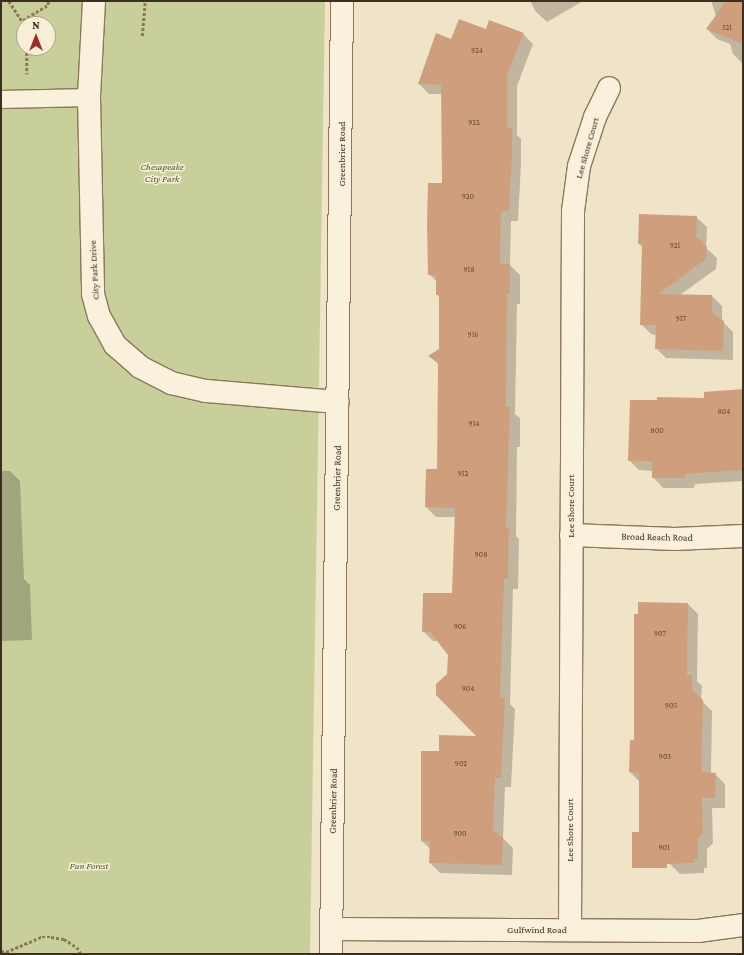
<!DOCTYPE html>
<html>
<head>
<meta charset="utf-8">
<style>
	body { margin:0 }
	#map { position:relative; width:744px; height:955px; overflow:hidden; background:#f0e4c8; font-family:"Crimson Pro",serif }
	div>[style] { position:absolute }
	.green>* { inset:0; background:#c9cf9b }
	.shadow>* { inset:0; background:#0003 }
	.building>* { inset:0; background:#cf9f7d }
	.path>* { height:2.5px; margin-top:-1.25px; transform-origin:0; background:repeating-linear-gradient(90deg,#8d765c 0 3px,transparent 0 5px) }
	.roads { filter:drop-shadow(1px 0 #8d765c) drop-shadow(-1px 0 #8d765c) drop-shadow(0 1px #8d765c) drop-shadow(0 -1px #8d765c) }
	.lane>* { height:17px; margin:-8.5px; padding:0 8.5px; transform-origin:8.5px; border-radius:8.5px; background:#faf1dc }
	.street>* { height:22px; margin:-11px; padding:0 11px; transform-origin:11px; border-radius:11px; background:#faf1dc }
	span { translate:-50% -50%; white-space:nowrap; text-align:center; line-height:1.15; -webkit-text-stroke:3px #f7eed8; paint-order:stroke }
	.number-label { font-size:8px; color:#624a37 }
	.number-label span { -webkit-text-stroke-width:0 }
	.street-label { font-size:10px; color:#3d2e20 }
	.park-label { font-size:10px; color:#4d5a26; font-style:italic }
	.frame { position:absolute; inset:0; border:2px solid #3d2e20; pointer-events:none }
	.north { position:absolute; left:16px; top:16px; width:40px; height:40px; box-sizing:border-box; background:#f7eed8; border:1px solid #ada18e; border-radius:50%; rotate:0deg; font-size:11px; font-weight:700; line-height:16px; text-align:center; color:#3d2e20 }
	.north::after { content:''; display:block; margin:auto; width:14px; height:18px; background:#9e2a2b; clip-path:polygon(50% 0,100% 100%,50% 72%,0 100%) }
</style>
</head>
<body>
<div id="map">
	<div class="green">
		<div style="clip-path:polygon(evenodd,1px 1px,325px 1px,310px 954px,1px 954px,1px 1px,24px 24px,48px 24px,48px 48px,24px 48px,24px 24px)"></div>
	</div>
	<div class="shadow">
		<div style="clip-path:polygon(530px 1px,583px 1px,547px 22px,536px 12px)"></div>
		<div style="clip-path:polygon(711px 1px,743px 1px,743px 64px,733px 54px,730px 44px,717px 39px,707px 29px,716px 16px)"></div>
		<div style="clip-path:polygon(486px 30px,523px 34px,533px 44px,517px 86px,517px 135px,521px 139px,521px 164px,518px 221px,511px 221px,510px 265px,520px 275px,520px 304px,517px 304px,515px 414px,520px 418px,520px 447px,517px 447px,516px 536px,519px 539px,518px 589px,513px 589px,510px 704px,515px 709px,511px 787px,505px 787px,503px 838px,513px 848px,512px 875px,440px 873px,430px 863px,431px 850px,422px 841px,422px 752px,440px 752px,479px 737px,448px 674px,449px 655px,439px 641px,433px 641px,423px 631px,453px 594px,456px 517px,436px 517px,426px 507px,438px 470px,439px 365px,430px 356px,440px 350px,440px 297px,437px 295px,437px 282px,429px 274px,443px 184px,442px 94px,429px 94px,419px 84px,452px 40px)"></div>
		<div style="clip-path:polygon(696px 217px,707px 227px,706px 248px,717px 258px,716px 269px,680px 295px,712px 296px,722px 306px,722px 321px,733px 332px,733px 360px,666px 358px,656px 348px,656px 335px,651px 334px,641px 324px,643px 248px,639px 244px)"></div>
		<div style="clip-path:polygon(743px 390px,743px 481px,695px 484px,694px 488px,663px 488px,653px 477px,653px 471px,639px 470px,629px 460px,705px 399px)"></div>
		<div style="clip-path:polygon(1px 471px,10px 471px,20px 481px,24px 579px,30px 585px,32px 640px,1px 641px)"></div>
		<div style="clip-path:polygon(688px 604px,698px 614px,697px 681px,702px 686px,701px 700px,712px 711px,711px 774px,715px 774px,725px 784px,725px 808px,712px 808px,713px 843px,707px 849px,707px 868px,704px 868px,704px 873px,680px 874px,670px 864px,640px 782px,630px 772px,635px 741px)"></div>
	</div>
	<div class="building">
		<div style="clip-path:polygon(726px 1px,743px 1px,743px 44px,706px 29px)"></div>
		<div style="clip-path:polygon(459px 19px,486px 29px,489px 20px,524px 33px,507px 75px,507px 128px,512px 128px,512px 154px,509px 211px,501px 211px,500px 264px,510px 264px,510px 294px,507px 294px,506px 407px,510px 407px,506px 528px,509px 528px,508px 579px,504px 579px,500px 698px,505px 698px,501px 778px,495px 778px,493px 832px,499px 833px,499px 836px,503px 837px,502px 865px,429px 863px,430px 841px,421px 841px,421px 751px,439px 751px,439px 735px,476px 736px,436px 695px,436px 684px,447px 674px,448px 655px,430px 632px,422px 632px,423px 593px,452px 593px,455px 508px,425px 507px,426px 469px,437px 469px,438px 363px,428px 356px,439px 349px,439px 295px,436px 295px,436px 275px,428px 275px,427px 224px,428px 183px,442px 183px,441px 85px,418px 84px,436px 33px,451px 39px)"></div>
		<div style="clip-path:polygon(639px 214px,697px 216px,696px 236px,707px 247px,706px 259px,658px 294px,712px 295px,712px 312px,724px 321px,723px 351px,655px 349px,656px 325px,640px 325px,642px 244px,638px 244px)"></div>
		<div style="clip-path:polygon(743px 389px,743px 470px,685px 474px,685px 478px,652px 478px,652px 461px,628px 461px,630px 400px,657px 400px,657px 397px,704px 398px,704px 392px)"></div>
		<div style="clip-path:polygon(638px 602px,688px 603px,687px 675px,692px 675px,692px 689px,703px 700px,701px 772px,716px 773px,715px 798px,702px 798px,703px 833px,698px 838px,698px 859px,694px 859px,694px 863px,667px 864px,667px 868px,632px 868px,632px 832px,639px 832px,639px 773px,629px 772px,630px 740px,634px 740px,634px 614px,638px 614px)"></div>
	</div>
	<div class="path">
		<div style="left:9px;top:1px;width:27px;rotate:57deg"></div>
		<div style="left:23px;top:20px;width:29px;rotate:-31deg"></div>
		<div style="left:48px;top:5px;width:4px;rotate:-90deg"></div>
		<div style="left:142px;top:36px;width:35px;rotate:-85deg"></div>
		<div style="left:27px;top:48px;width:26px;rotate:90deg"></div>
		<div style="left:1px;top:951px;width:5px;rotate:11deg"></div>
		<div style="left:6px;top:952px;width:2px;rotate:90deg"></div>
		<div style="left:6px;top:952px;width:39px;rotate:-23deg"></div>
		<div style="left:42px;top:937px;width:9px"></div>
		<div style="left:51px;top:937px;width:13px;rotate:9deg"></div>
		<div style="left:64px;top:939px;width:15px;rotate:32deg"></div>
		<div style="left:77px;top:947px;width:8px;rotate:60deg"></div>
	</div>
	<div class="roads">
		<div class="lane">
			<div style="left:1px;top:99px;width:88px;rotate:-1.3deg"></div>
		</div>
		<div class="street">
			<div style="left:94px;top:1px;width:96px;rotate:93deg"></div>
			<div style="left:89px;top:97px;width:197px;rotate:88.8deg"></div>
			<div style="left:93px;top:294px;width:23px;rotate:75deg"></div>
			<div style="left:99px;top:316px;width:33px;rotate:61deg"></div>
			<div style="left:115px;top:345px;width:33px;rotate:41deg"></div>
			<div style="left:140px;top:367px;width:35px;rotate:27deg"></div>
			<div style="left:171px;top:383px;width:36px;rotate:13deg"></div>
			<div style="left:206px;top:391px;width:132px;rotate:4.8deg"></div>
			<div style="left:571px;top:535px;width:104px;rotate:2.2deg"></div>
			<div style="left:675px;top:539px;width:68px;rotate:-2.5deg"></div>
			<div style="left:331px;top:929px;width:367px;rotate:0.3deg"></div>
			<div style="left:698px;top:931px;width:45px;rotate:-7.6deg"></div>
			<div style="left:570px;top:930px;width:719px;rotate:-89.76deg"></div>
			<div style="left:573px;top:211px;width:45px;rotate:-82.4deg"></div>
			<div style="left:579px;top:166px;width:52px;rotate:-71.9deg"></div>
			<div style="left:595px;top:117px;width:32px;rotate:-64deg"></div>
			<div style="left:331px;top:954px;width:953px;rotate:-89.34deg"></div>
		</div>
	</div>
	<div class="number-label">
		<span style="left:727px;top:28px">521</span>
		<span style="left:477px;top:51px">924</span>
		<span style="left:474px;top:123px">922</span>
		<span style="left:468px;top:197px">920</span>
		<span style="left:675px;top:246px">921</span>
		<span style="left:469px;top:270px">918</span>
		<span style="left:681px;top:319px">917</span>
		<span style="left:473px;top:335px">916</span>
		<span style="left:724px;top:412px">804</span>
		<span style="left:474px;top:424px">914</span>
		<span style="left:657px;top:431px">800</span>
		<span style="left:463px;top:474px">912</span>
		<span style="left:481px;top:555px">908</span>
		<span style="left:460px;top:627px">906</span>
		<span style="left:660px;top:634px">907</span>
		<span style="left:468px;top:689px">904</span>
		<span style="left:671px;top:706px">905</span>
		<span style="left:665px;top:757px">903</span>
		<span style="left:461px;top:764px">902</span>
		<span style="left:460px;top:834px">900</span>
		<span style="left:664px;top:848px">901</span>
	</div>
	<div class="street-label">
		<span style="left:587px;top:148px;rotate:-74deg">Lee Shore Court</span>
		<span style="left:342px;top:154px;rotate:-90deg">Greenbrier Road</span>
		<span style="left:94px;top:270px;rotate:-93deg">City Park Drive</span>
		<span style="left:337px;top:478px;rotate:-89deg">Greenbrier Road</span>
		<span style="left:571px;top:506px;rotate:-90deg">Lee Shore Court</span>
		<span style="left:657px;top:537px;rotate:1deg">Broad Reach Road</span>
		<span style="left:333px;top:801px;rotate:-89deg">Greenbrier Road</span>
		<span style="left:570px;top:830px;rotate:-90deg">Lee Shore Court</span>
		<span style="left:537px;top:930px">Gulfwind Road</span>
	</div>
	<div class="park-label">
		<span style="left:162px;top:172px">Chesapeake<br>City Park</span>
		<span style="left:89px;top:866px">Fun Forest</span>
	</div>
	<div class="frame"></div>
	<div class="north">N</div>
</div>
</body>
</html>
